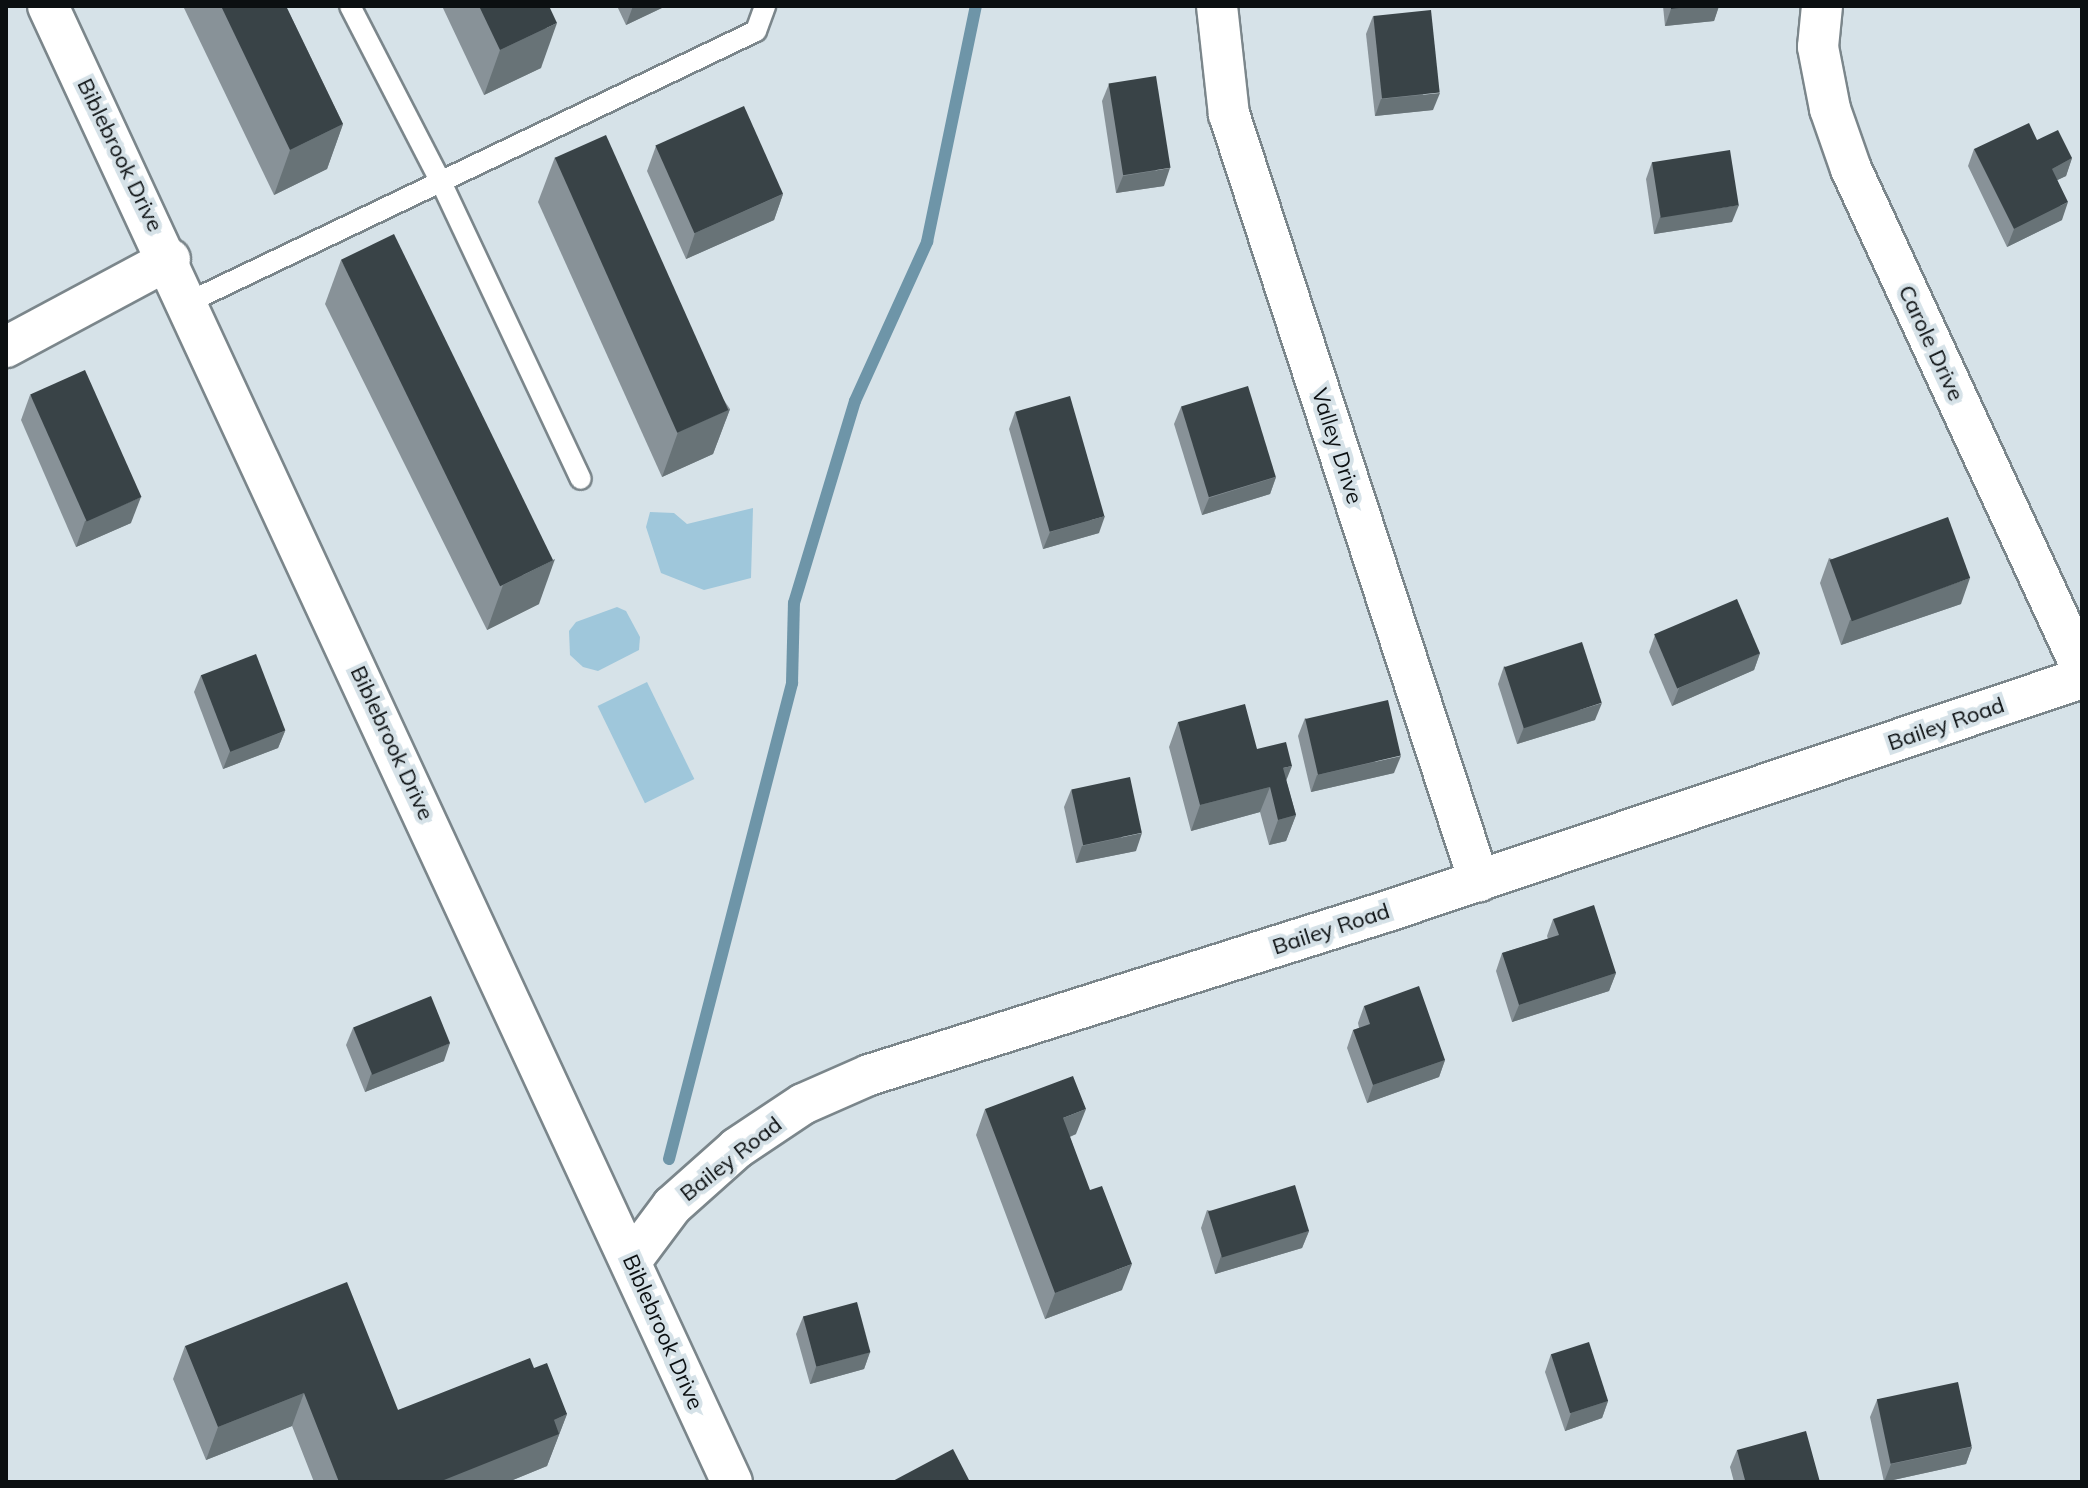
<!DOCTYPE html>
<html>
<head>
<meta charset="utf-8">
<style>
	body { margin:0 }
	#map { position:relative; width:2088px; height:1488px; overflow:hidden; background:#d6e2e8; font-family:Mulish,sans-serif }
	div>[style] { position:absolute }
	.green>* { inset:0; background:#9fc7db; transform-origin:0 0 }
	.stream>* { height:12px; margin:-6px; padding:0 6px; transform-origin:6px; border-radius:6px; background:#6e95a8 }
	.roads { filter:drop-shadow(2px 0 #7b868b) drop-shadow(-2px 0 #7b868b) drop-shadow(0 2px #7b868b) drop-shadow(0 -2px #7b868b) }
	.lane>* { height:20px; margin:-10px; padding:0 10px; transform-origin:10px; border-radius:10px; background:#fff }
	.street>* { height:40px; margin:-20px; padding:0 20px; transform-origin:20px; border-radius:20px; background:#fff }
	.wall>* { inset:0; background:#889298 }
	.shaded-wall>* { inset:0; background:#687377 }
	.building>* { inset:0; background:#394347; transform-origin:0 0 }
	span { translate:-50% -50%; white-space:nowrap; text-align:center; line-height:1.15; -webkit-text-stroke:8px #d6e2e8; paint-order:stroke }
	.street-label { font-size:22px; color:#0b0f11 }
	.frame { position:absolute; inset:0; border:8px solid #0b0f11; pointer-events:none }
</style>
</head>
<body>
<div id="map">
	<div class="green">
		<div style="clip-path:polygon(753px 508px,751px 578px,704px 590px,661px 573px,646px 527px,650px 512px,674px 513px,687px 524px)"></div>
		<div style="clip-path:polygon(617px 607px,626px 611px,640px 637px,639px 650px,598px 671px,583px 667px,570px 655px,569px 631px,576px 622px)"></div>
		<div style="left:647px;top:682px;width:108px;height:55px;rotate:64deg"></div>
	</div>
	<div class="stream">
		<div style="left:669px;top:1159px;width:492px;rotate:-75.5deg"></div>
		<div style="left:792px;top:683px;width:80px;rotate:-88.6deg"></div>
		<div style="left:794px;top:603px;width:211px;rotate:-73.2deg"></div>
		<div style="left:855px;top:401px;width:175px;rotate:-65.6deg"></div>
		<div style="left:927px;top:242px;width:241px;rotate:-78.3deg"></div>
	</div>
	<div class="roads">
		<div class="lane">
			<div style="left:350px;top:6px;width:198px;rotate:62.7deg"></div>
			<div style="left:441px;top:182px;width:328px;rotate:64.8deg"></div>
			<div style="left:189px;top:302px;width:628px;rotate:-25.55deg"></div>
			<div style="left:756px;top:31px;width:27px;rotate:-70deg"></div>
		</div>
		<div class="street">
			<div style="left:48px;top:6px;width:1627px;rotate:65.14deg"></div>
			<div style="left:1217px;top:6px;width:109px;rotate:83.7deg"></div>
			<div style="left:1229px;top:114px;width:807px;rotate:71.95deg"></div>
			<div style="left:1822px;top:6px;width:41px;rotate:95.6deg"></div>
			<div style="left:1818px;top:47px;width:63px;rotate:79deg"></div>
			<div style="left:1830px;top:109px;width:64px;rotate:70.7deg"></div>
			<div style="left:1851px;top:169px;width:551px;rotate:65.2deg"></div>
			<div style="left:6px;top:347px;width:186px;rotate:-28.2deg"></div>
			<div style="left:631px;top:1261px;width:69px;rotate:-53.3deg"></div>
			<div style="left:672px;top:1206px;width:87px;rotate:-41.7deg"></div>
			<div style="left:737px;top:1148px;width:79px;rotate:-33.7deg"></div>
			<div style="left:803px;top:1104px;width:72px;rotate:-23.7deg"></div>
			<div style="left:869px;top:1075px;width:544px;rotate:-17.54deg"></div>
			<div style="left:1388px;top:911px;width:732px;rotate:-18.56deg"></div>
		</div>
	</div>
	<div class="wall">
		<div style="clip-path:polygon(183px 6px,286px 6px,343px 124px,327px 169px,274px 195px)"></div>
		<div style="clip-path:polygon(442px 6px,549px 6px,541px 68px,484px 95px)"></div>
		<div style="clip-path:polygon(617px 6px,666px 6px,626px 25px)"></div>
		<div style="clip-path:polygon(1663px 6px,1719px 6px,1714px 21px,1665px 26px)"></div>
		<div style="clip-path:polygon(1373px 16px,1433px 110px,1375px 116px,1366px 34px)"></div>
		<div style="clip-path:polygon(1109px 84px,1164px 186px,1116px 193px,1102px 101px)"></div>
		<div style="clip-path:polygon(2037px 140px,2072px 158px,2066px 176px,2057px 180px,2062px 220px,2007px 247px,1968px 166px,1974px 149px)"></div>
		<div style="clip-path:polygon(656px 146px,783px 194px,774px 220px,686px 259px,647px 171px)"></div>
		<div style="clip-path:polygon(555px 157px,730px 409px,713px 454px,662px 477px,538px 202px)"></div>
		<div style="clip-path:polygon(1652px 162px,1732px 222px,1654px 234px,1646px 179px)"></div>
		<div style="clip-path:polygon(341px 260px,539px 604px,487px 630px,325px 304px)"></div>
		<div style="clip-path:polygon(30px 395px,131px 523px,76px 547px,21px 420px)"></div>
		<div style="clip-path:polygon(1181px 407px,1276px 477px,1270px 494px,1202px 515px,1174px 424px)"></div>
		<div style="clip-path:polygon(1015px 412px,1099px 533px,1043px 549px,1009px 429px)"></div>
		<div style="clip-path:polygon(1829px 558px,1961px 604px,1841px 645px,1820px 583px)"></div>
		<div style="clip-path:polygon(1655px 635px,1760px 653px,1754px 670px,1672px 706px,1649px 652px)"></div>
		<div style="clip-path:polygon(1504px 666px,1595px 720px,1517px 744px,1498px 684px)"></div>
		<div style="clip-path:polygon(201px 675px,285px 731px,278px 748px,223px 769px,194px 692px)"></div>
		<div style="clip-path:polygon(1305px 718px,1394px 773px,1311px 792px,1298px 736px)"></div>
		<div style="clip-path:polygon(1178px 722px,1257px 749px,1286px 780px,1296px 815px,1286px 841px,1269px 845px,1260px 812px,1191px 831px,1169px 747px)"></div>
		<div style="clip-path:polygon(1071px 790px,1136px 851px,1076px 863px,1064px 807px)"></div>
		<div style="clip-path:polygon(1553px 919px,1616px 973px,1609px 991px,1512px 1022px,1496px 971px,1502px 953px,1548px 939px,1547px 936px)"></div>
		<div style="clip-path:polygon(1364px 1006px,1445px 1060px,1439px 1077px,1367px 1103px,1347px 1048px,1353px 1030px,1359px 1028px,1358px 1023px)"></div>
		<div style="clip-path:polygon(353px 1028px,444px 1061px,365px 1092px,346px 1045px)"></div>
		<div style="clip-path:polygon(985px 1109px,1076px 1134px,1070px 1137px,1122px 1290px,1045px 1319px,976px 1135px)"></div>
		<div style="clip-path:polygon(1207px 1210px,1309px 1231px,1302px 1248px,1215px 1274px,1201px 1228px)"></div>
		<div style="clip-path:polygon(803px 1317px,870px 1352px,864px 1369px,810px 1384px,796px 1334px)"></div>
		<div style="clip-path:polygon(185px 1346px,398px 1410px,534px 1368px,567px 1414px,547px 1466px,508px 1482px,314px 1482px,292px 1426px,206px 1460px,173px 1379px)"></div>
		<div style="clip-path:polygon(1551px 1354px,1608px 1401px,1602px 1418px,1565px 1431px,1545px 1372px)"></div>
		<div style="clip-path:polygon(1877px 1400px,1972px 1447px,1966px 1464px,1884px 1482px,1870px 1417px)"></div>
		<div style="clip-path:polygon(1737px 1450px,1820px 1482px,1734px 1482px,1730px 1467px)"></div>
	</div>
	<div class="shaded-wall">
		<div style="clip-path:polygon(633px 6px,666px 6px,626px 25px)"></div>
		<div style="clip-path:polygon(1696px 6px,1719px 6px,1714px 21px,1665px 26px,1671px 9px)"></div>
		<div style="clip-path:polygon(557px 23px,541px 68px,484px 95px,500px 50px)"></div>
		<div style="clip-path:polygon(1440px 93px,1433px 110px,1375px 116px,1381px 99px)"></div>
		<div style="clip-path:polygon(343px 124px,327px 169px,274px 195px,290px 150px)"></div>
		<div style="clip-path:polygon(2072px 158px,2066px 176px,2045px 186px,2052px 169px)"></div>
		<div style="clip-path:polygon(1170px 168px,1164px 186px,1116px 193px,1123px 176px)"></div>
		<div style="clip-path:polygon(783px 194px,774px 220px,686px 259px,695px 233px)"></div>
		<div style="clip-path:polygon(2068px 202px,2062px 220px,2007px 247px,2014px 229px)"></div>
		<div style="clip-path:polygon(1739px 205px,1732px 222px,1654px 234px,1660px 217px)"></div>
		<div style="clip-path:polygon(730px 409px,713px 454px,662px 477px,678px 432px)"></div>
		<div style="clip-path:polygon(1276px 477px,1270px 494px,1202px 515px,1209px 498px)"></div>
		<div style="clip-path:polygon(141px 497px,131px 523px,76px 547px,85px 521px)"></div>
		<div style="clip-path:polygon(1105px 516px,1099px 533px,1043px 549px,1050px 532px)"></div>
		<div style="clip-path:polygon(555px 559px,539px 604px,487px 630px,503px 585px)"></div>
		<div style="clip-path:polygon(1970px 578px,1961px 604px,1841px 645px,1850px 620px)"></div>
		<div style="clip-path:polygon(1760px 653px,1754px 670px,1672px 706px,1679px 688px)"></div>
		<div style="clip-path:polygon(1602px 703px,1595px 720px,1517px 744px,1524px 727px)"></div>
		<div style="clip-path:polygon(285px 731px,278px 748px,223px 769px,230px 751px)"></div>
		<div style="clip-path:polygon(1401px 756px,1394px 773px,1311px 792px,1317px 775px)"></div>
		<div style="clip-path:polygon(1292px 766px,1282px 791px,1283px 768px)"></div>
		<div style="clip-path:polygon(1270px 787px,1260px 812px,1191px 831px,1200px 805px)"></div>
		<div style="clip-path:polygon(1296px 815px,1286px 841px,1269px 845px,1278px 820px)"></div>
		<div style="clip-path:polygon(1142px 833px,1136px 851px,1076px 863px,1082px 846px)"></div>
		<div style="clip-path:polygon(1616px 973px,1609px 991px,1512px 1022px,1519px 1005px)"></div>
		<div style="clip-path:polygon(450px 1043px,444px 1061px,365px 1092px,371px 1074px)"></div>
		<div style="clip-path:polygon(1445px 1060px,1439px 1077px,1367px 1103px,1373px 1085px)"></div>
		<div style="clip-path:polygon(1086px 1109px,1076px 1134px,1054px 1143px,1063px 1118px)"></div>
		<div style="clip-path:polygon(1309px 1231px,1302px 1248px,1215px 1274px,1221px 1256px)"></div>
		<div style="clip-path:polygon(1132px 1264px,1122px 1290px,1045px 1319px,1055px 1293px)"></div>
		<div style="clip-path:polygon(870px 1352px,864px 1369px,810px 1384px,816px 1367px)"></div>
		<div style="clip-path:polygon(304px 1393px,292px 1426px,206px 1460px,218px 1427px)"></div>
		<div style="clip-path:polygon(1608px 1401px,1602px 1418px,1565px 1431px,1571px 1413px)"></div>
		<div style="clip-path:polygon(567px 1414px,547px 1466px,508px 1482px,439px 1482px,554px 1420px)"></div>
		<div style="clip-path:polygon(1972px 1447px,1966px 1464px,1884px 1482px,1891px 1464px)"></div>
	</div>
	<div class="building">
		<div style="clip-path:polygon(221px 6px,286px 6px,343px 124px,290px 150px)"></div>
		<div style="clip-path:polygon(479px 6px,549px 6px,557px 23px,500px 50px)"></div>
		<div style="clip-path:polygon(1671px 6px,1696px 6px,1671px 9px)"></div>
		<div style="left:1431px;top:10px;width:83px;height:58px;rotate:84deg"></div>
		<div style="left:1156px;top:76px;width:93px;height:48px;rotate:81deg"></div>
		<div style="left:744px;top:106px;width:96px;height:97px;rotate:66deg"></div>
		<div style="clip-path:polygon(2029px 123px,2037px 140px,2058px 130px,2072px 158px,2052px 169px,2068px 202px,2014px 229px,1974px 149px)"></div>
		<div style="left:606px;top:135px;width:301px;height:56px;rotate:66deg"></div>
		<div style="left:1730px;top:150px;width:56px;height:79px;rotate:81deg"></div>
		<div style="left:394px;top:234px;width:363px;height:59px;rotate:64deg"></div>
		<div style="left:85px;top:370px;width:139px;height:60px;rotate:66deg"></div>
		<div style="left:1248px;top:386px;width:95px;height:70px;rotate:73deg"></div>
		<div style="left:1070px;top:396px;width:125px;height:57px;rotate:74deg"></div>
		<div style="left:1948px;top:517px;width:65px;height:126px;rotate:70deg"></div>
		<div style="left:1737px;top:599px;width:59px;height:90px;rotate:67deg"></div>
		<div style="left:1582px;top:642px;width:64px;height:82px;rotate:72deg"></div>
		<div style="left:256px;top:654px;width:82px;height:59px;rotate:69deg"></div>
		<div style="left:1388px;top:700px;width:57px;height:85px;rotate:77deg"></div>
		<div style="clip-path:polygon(1245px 704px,1257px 749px,1286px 742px,1292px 766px,1283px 768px,1296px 815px,1278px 820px,1270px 787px,1200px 805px,1178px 722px)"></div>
		<div style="left:1130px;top:777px;width:57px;height:60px;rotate:78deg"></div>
		<div style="clip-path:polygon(1594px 905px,1616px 973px,1519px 1005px,1502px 953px,1559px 935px,1553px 919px)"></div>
		<div style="clip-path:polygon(1419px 986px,1445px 1060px,1373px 1085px,1353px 1030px,1370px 1024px,1364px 1006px)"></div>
		<div style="left:431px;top:996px;width:51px;height:84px;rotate:68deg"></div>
		<div style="clip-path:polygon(1073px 1076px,1086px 1109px,1063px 1118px,1090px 1190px,1102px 1186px,1132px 1264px,1055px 1293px,985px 1109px)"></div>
		<div style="left:1295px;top:1185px;width:48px;height:91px;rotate:73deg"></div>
		<div style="clip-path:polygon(347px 1282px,398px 1410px,530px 1358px,534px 1368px,547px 1363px,567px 1414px,554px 1420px,559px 1434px,439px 1482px,339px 1482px,304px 1393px,218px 1427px,185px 1346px)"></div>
		<div style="left:857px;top:1302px;width:52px;height:56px;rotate:75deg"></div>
		<div style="left:1589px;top:1342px;width:62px;height:40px;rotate:72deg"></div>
		<div style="left:1958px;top:1382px;width:66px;height:83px;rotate:78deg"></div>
		<div style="clip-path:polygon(1806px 1431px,1820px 1482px,1739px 1482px,1745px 1480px,1737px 1450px)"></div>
		<div style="clip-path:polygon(953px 1449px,970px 1482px,891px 1482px)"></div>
	</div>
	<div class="street-label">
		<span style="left:120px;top:155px;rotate:64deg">Biblebrook Drive</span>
		<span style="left:1931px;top:343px;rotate:65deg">Carole Drive</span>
		<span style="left:1337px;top:446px;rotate:72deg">Valley Drive</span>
		<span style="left:1946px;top:724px;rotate:-19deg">Bailey Road</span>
		<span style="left:392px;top:743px;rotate:65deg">Biblebrook Drive</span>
		<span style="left:1331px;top:929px;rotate:-18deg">Bailey Road</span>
		<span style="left:731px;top:1159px;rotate:-38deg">Bailey Road</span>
		<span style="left:663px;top:1332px;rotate:66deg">Biblebrook Drive</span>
	</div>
	<div class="frame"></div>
</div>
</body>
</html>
